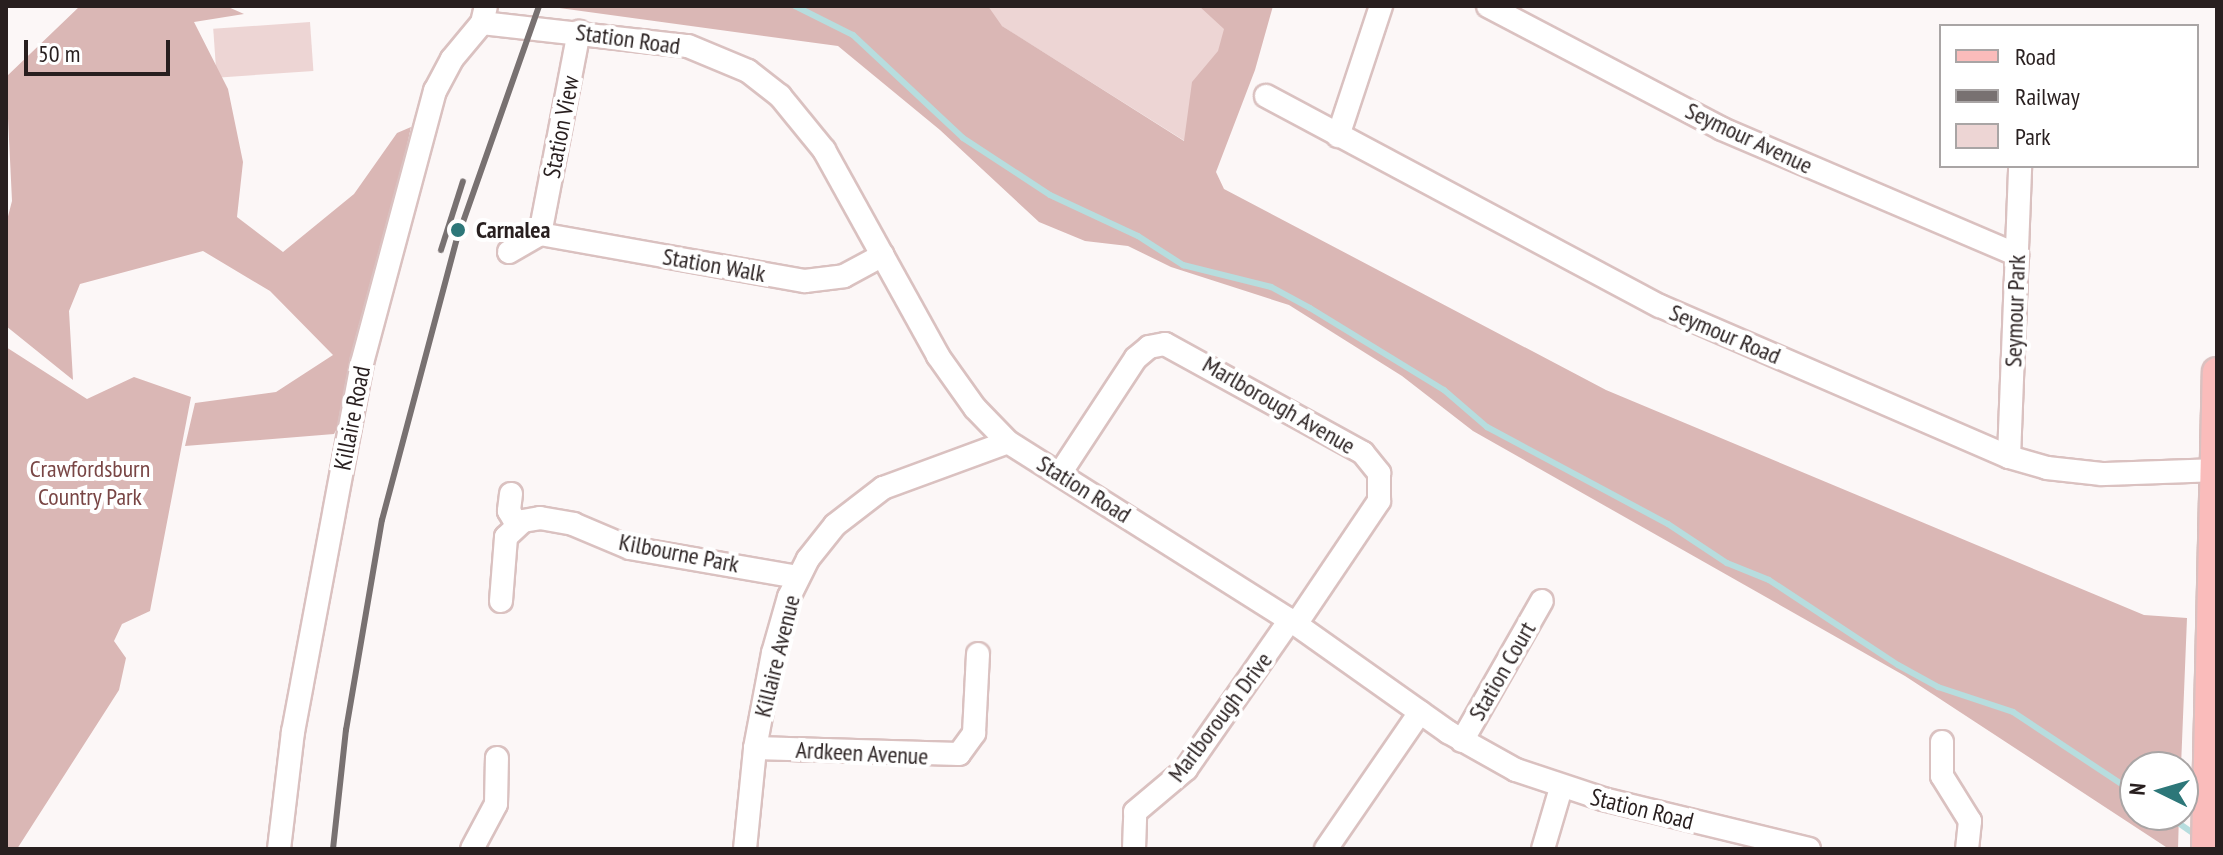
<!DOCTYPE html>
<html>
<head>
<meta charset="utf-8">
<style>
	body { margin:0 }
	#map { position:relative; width:2223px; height:855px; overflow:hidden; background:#fcf7f7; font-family:"PT Sans Narrow",sans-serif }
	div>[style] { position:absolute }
	.green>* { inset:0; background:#edd5d4; transform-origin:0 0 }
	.forest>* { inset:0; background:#dab7b5 }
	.stream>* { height:6px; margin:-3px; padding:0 3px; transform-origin:3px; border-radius:3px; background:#b7ddde }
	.roads { filter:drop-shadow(2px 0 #dac1c0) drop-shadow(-2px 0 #dac1c0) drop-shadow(0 2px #dac1c0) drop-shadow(0 -2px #dac1c0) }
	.minor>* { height:22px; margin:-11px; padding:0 11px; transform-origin:11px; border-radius:11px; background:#fff }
	.major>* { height:28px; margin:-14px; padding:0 14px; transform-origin:14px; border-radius:14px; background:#fabcbb }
	.rail>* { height:6px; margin:-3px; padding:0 3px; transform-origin:3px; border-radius:3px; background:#787171 }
	.dots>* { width:22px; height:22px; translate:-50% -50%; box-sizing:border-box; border:4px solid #fff; border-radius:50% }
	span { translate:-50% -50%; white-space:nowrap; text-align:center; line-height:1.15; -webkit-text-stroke:8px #fff; paint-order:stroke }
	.street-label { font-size:24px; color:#281f1f }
	.poi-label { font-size:24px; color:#281f1f; font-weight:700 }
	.left { translate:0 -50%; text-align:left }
	.park-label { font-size:24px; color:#794645 }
	.frame { position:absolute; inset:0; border:8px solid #281f1f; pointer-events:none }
	.legend { position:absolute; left:1939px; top:24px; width:260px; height:144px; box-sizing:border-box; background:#fff; border:2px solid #a9a5a5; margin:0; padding:10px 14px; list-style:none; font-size:24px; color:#281f1f }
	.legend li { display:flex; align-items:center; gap:16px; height:40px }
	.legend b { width:40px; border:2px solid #a9a5a5 }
	.north { position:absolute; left:2119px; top:751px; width:80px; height:80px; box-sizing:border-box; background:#fff; border:2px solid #a9a5a5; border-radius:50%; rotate:275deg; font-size:22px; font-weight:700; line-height:32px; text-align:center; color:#281f1f }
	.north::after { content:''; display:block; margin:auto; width:28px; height:36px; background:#2d7779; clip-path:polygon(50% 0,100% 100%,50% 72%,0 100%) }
	.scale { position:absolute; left:24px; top:40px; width:146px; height:36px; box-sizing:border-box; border:4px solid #281f1f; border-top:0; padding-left:10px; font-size:24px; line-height:28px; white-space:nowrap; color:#281f1f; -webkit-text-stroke:6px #fff; paint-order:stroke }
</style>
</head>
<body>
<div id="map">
	<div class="green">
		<div style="clip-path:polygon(970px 6px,1257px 6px,1207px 155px)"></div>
		<div style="left:310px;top:22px;width:49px;height:97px;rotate:86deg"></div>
	</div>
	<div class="forest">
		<div style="clip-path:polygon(80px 6px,226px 6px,244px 14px,194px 22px,228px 89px,243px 162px,237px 217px,283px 252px,354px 194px,397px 133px,411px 127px,350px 405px,334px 434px,185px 446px,195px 403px,276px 392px,333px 355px,270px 291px,203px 251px,80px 284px,69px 311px,73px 380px,6px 326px,6px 224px,12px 201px,6px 77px)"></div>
		<div style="clip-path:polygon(988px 6px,1002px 26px,1184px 141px,1192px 82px,1218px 51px,1224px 29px,1199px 6px,1273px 6px,1255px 70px,1216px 172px,1224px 189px,1606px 390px,2144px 615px,2187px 618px,2181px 767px,2135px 767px,2135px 815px,2179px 815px,2178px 849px,2169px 849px,1905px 676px,1473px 431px,1402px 376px,1289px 305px,1171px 267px,1128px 246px,1085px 241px,1039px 222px,940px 130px,838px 46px,552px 7px)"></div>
		<div style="clip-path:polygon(6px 347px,87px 399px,134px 377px,191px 397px,150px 611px,122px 624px,114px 641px,126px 658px,119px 690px,17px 849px,6px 849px)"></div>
	</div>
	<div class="stream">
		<div style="left:795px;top:6px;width:65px;rotate:26.6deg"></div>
		<div style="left:853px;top:35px;width:151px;rotate:43.1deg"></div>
		<div style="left:963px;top:138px;width:104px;rotate:33.2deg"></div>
		<div style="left:1050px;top:195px;width:97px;rotate:25deg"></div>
		<div style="left:1138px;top:236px;width:54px;rotate:32.8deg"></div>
		<div style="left:1183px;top:265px;width:91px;rotate:14deg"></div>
		<div style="left:1271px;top:287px;width:44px;rotate:28.3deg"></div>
		<div style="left:1310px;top:308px;width:157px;rotate:31.5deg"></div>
		<div style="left:1444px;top:390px;width:57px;rotate:40.7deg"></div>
		<div style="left:1487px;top:427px;width:205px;rotate:28.2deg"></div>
		<div style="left:1668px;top:524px;width:71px;rotate:33.5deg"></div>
		<div style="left:1727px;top:563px;width:45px;rotate:22deg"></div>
		<div style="left:1769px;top:580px;width:154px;rotate:33.4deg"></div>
		<div style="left:1898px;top:665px;width:46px;rotate:28.8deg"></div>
		<div style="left:1938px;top:687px;width:79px;rotate:18.4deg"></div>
		<div style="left:2013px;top:712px;width:146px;rotate:33.6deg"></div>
		<div style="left:2167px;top:815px;width:38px;rotate:35deg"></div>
	</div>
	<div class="roads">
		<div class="minor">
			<div style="left:1488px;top:6px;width:264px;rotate:27.7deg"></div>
			<div style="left:1722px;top:129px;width:321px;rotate:23.1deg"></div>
			<div style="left:482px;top:23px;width:207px;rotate:6.4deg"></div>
			<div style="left:688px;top:46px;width:65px;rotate:22.6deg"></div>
			<div style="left:748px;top:71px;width:41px;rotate:38deg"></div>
			<div style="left:780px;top:96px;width:70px;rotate:50.8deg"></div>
			<div style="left:824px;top:150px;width:235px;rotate:61deg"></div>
			<div style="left:938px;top:356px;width:64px;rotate:54.6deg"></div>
			<div style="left:975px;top:408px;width:47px;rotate:45.9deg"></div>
			<div style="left:1008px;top:442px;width:333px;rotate:32.3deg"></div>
			<div style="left:1290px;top:620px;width:194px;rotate:35.3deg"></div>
			<div style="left:1448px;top:732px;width:78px;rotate:29.2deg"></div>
			<div style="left:1516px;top:770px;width:92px;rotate:18.4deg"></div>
			<div style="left:1603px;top:799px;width:212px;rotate:13.6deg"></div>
			<div style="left:1266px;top:96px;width:446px;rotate:28.1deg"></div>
			<div style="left:1660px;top:306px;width:380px;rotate:23.4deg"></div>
			<div style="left:2009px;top:457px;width:40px;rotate:16deg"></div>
			<div style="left:2047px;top:468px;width:55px;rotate:6.2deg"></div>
			<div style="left:2102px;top:474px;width:113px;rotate:-2deg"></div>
			<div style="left:1338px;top:136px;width:137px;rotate:-71.7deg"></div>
			<div style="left:540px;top:234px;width:269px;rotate:10.1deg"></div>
			<div style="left:805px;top:281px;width:39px;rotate:-7deg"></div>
			<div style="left:844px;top:276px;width:44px;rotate:-28.3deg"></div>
			<div style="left:509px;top:252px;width:36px;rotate:-30deg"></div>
			<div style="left:540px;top:234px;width:206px;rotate:-79.1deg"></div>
			<div style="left:2009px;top:457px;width:291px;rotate:-87.8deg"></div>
			<div style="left:1061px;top:472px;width:136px;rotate:-56.7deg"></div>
			<div style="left:1136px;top:358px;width:17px;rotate:-40deg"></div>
			<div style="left:1149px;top:347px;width:16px;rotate:-11deg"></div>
			<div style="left:1165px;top:344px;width:226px;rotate:28.8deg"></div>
			<div style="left:1363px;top:453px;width:26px;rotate:51deg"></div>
			<div style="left:1379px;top:473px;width:28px;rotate:90deg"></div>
			<div style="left:1379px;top:501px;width:148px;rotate:124deg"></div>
			<div style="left:511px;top:494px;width:17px;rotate:97deg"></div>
			<div style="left:509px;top:511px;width:16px;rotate:60deg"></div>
			<div style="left:501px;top:601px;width:64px;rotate:-85.5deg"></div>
			<div style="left:506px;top:537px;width:23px;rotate:-43deg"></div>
			<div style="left:523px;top:521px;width:17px;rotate:-10deg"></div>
			<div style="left:540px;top:518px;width:34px;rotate:10deg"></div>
			<div style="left:573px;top:524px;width:62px;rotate:22.8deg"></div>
			<div style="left:630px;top:548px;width:170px;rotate:9.8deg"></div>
			<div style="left:1462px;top:741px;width:161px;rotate:-60.3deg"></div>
			<div style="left:1942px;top:742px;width:34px;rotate:90deg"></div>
			<div style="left:1942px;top:776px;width:53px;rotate:58.1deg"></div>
			<div style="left:1970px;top:821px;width:28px;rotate:96deg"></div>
			<div style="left:755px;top:748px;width:204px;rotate:1.7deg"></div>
			<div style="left:959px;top:754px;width:26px;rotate:-54deg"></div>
			<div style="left:974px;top:733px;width:79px;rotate:-87.1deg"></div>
			<div style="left:279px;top:849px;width:118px;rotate:-83.2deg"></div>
			<div style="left:293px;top:732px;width:375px;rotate:-79.4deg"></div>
			<div style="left:362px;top:363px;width:282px;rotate:-75deg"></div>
			<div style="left:435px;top:91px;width:36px;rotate:-62deg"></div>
			<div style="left:452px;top:59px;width:47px;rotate:-50.2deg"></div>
			<div style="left:482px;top:23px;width:17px;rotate:-77deg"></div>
			<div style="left:472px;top:849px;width:51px;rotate:-61.9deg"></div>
			<div style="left:496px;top:804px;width:46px;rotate:-88.8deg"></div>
			<div style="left:745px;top:849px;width:101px;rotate:-84.3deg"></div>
			<div style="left:755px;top:748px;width:97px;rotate:-79.3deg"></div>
			<div style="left:773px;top:653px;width:58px;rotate:-74.1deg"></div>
			<div style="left:789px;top:597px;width:42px;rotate:-63.4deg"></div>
			<div style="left:808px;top:559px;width:43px;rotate:-51.5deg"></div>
			<div style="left:835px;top:525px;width:61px;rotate:-37.6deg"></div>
			<div style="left:883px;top:488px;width:133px;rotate:-20.2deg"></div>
			<div style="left:1134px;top:849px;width:37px;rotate:-88deg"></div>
			<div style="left:1135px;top:812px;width:67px;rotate:-40.1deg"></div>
			<div style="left:1186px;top:769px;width:182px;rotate:-55.1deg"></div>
			<div style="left:1326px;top:849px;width:166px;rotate:-55.5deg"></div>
			<div style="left:1543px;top:849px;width:64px;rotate:-73.6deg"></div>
		</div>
		<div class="major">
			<div style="left:2206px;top:849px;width:477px;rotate:-88.7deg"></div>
		</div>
	</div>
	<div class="rail">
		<div style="left:441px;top:250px;width:72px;rotate:-72.3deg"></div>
		<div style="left:333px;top:849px;width:120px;rotate:-83.8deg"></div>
		<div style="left:346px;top:730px;width:213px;rotate:-80.3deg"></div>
		<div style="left:382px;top:520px;width:291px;rotate:-75.1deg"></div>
		<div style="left:457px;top:239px;width:247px;rotate:-70.6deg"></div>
	</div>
	<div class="dots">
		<div style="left:458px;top:230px;background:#2d7779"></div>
	</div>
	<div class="street-label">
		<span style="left:628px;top:39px;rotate:8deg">Station Road</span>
		<span style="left:561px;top:127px;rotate:-79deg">Station View</span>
		<span style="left:1749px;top:138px;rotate:25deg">Seymour Avenue</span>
		<span style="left:714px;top:265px;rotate:10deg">Station Walk</span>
		<span style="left:2015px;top:311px;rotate:-88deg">Seymour Park</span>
		<span style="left:1725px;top:334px;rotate:23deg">Seymour Road</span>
		<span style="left:1279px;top:405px;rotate:30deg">Marlborough Avenue</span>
		<span style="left:352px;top:418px;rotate:-79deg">Killaire Road</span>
		<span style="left:1084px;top:489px;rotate:32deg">Station Road</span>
		<span style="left:679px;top:553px;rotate:11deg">Kilbourne Park</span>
		<span style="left:777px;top:656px;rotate:-76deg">Killaire Avenue</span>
		<span style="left:1502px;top:671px;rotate:-60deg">Station Court</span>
		<span style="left:1220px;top:717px;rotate:-53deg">Marlborough Drive</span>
		<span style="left:862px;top:753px;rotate:3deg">Ardkeen Avenue</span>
		<span style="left:1642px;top:809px;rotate:14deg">Station Road</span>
	</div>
	<div class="poi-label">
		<span class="left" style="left:476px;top:230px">Carnalea</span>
	</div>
	<div class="park-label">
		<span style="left:90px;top:483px">Crawfordsburn<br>Country Park</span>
	</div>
	<div class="frame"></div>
	<ul class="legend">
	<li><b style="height:10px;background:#fabcbb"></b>Road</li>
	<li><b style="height:10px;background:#787171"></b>Railway</li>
	<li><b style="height:22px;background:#edd5d4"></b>Park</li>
	</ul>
	<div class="north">N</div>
	<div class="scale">50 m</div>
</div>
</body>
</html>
